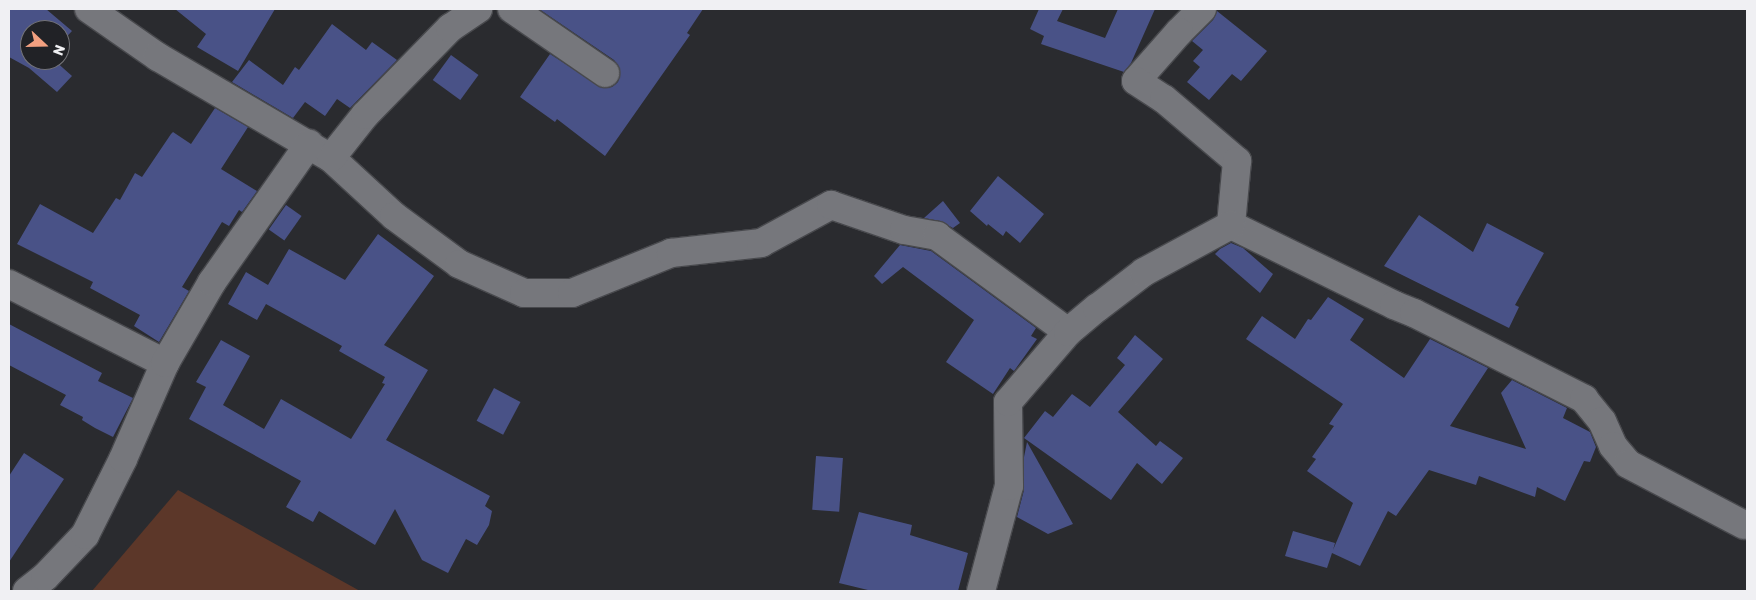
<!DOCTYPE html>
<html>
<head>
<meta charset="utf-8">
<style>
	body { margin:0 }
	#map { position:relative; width:1756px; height:600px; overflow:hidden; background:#2a2b2f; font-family:Rubik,sans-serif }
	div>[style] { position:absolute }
	.green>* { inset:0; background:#5c3729 }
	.building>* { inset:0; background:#495287; transform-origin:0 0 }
	.roads { filter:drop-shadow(1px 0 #48494d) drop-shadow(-1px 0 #48494d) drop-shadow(0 1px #48494d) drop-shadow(0 -1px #48494d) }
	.minor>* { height:28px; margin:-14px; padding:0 14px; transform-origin:14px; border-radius:14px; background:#76777c }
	span { translate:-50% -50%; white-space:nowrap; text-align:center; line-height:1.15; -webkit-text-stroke:4px #212226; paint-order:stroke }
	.frame { position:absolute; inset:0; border:10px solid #f0f0f3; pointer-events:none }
	.north { position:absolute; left:20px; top:20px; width:50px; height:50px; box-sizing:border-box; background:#212226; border:1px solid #747478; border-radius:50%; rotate:111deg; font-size:14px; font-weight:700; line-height:20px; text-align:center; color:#f0f0f3 }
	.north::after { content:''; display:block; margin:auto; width:18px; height:22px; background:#f2a080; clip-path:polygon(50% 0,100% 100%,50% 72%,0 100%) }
</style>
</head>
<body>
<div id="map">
	<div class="green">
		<div style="clip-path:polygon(178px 490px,360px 591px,92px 591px)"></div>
	</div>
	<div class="building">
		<div style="clip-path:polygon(9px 9px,46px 9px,72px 31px,60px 44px,60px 30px,30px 30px,30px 60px,54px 60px,72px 76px,57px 92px,29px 68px,9px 57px)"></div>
		<div style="clip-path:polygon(175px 9px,275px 9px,238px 71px,197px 47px,206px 34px)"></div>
		<div style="clip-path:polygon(539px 9px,703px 9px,687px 33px,690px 35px,605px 156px,557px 119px,555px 122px,520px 97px,550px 54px,603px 88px,612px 87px,618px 82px,620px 75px,619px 67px,614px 60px)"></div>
		<div style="clip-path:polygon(1039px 9px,1063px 9px,1057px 21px,1105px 38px,1118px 9px,1155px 9px,1131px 63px,1124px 72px,1041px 44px,1044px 36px,1030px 29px)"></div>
		<div style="clip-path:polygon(1217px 11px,1267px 51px,1241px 81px,1232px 74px,1209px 100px,1187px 82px,1200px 67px,1193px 61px,1203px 50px,1192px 41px,1213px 20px)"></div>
		<div style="clip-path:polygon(332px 24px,366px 50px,372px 42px,397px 60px,350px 108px,337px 99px,325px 116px,305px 102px,293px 118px,232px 82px,249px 60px,283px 85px,295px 67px,299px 70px)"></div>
		<div style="left:451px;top:55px;width:34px;height:31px;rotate:36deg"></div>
		<div style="clip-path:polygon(215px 108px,248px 127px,221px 169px,257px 191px,242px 212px,239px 210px,229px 226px,222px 222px,182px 287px,189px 291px,159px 342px,134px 326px,140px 315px,90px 288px,93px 282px,17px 244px,40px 204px,93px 233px,116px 198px,120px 200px,135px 173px,142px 177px,171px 134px,173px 132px,191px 144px)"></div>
		<div style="clip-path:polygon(998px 176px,1044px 214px,1020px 243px,1006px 231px,1003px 236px,988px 224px,987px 226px,970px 211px)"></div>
		<div style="clip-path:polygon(943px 201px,960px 223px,953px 228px,940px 221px,924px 218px)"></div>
		<div style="left:286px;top:205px;width:19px;height:30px;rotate:35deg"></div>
		<div style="clip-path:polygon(1419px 215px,1473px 252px,1487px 223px,1544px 253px,1515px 305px,1519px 307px,1509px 328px,1384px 266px)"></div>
		<div style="clip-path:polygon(378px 234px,434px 276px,384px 345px,428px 370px,386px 440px,490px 496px,485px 506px,492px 511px,489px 525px,477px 545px,466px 539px,448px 573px,422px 560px,395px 509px,375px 545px,319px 511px,313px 522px,286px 507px,301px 481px,189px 419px,206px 387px,196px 382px,221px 340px,250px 356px,223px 405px,264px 429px,281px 399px,351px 439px,385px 384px,382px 383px,385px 377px,339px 351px,342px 346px,266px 304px,257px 320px,228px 304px,246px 272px,268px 285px,289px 249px,345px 280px)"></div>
		<div style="clip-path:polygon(1231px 243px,1243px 248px,1273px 274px,1260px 293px,1215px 254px,1220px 249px)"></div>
		<div style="clip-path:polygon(900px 245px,931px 251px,1036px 328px,1031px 336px,1037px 339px,1014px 371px,1010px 368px,993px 394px,946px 362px,974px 320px,903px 267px,882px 284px,874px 276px)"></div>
		<div style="clip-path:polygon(1328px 297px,1364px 319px,1350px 340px,1404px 378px,1430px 339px,1488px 368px,1450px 426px,1526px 449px,1501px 393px,1512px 380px,1567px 408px,1563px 418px,1590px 432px,1596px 447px,1590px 462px,1584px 461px,1565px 501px,1537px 487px,1535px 497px,1479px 476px,1476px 485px,1429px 470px,1396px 516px,1388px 511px,1360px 566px,1332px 553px,1327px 568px,1285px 556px,1293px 531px,1335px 543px,1333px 550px,1353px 503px,1307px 471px,1316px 459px,1312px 457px,1334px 426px,1329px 424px,1343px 404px,1246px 339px,1262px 316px,1295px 339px,1308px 319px,1311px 320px)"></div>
		<div style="clip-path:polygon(9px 324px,102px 373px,98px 381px,133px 398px,113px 437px,95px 428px,82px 420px,83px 417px,60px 405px,66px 395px,9px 365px)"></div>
		<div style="clip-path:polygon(1135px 335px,1163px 359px,1118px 412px,1156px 446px,1160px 441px,1183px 458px,1162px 484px,1137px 463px,1111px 500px,1024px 438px,1045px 411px,1053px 417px,1072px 394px,1090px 407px,1125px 365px,1117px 358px)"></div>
		<div style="left:494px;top:388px;width:30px;height:37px;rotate:28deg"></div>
		<div style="clip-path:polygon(1027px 442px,1073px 524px,1048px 534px,1017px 517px,1024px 490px,1024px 457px)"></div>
		<div style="clip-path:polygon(24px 453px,64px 479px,9px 562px,9px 476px)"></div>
		<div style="left:816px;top:456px;width:27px;height:54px;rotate:4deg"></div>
		<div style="clip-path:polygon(859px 512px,912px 525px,910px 535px,968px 553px,958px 591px,872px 591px,839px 583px)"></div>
	</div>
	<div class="roads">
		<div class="minor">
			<div style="left:89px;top:9px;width:84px;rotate:34.8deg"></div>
			<div style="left:158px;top:57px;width:200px;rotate:30.3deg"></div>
			<div style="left:331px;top:158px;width:86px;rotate:42.6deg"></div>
			<div style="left:394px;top:216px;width:81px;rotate:36.4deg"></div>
			<div style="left:459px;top:264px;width:71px;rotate:24deg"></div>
			<div style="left:524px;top:293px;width:48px"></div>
			<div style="left:572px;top:293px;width:107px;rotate:-22deg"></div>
			<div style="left:671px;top:253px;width:91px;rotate:-6.3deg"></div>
			<div style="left:761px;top:243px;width:80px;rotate:-28.5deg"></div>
			<div style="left:831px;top:205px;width:77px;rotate:18.9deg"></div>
			<div style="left:904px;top:230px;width:34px;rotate:10deg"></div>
			<div style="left:937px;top:236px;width:162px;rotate:36.2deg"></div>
			<div style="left:512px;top:9px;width:113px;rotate:34.5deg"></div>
			<div style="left:1202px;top:9px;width:33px;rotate:135deg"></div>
			<div style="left:1179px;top:32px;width:65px;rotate:131.3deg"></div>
			<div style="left:1136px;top:81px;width:33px;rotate:33deg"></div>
			<div style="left:1164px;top:99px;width:96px;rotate:40.3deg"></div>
			<div style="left:1237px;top:161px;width:64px;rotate:95.4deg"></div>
			<div style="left:331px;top:158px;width:55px;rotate:-51.7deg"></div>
			<div style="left:365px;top:115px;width:122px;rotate:-45.7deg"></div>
			<div style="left:450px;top:28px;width:34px;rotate:-34deg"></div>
			<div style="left:1231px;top:225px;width:182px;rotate:26.1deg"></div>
			<div style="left:1394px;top:305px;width:22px;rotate:22deg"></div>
			<div style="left:1414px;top:313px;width:191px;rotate:26.8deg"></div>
			<div style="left:1584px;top:399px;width:28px;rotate:51deg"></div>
			<div style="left:1602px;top:421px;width:27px;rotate:66deg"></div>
			<div style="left:1613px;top:446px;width:23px;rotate:50deg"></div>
			<div style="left:1628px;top:464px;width:131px;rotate:27.7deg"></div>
			<div style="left:9px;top:284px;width:175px;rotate:26.9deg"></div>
			<div style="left:27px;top:591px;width:23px;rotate:-38deg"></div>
			<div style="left:45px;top:577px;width:58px;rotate:-46.4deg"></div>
			<div style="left:85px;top:535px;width:85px;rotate:-63.4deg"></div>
			<div style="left:123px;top:459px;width:105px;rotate:-66.4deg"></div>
			<div style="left:165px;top:363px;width:94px;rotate:-59.9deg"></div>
			<div style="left:212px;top:282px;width:169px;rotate:-54.9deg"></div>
			<div style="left:981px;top:591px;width:109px;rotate:-75.1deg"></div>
			<div style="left:1009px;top:486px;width:84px;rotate:-90.7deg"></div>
			<div style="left:1008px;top:402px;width:92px;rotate:-49.4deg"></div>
			<div style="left:1068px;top:332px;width:38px;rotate:-40deg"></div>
			<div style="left:1097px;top:308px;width:59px;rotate:-37.5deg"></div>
			<div style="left:1144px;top:272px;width:99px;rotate:-28.4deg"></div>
		</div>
	</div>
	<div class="frame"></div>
	<div class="north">N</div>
</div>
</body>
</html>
